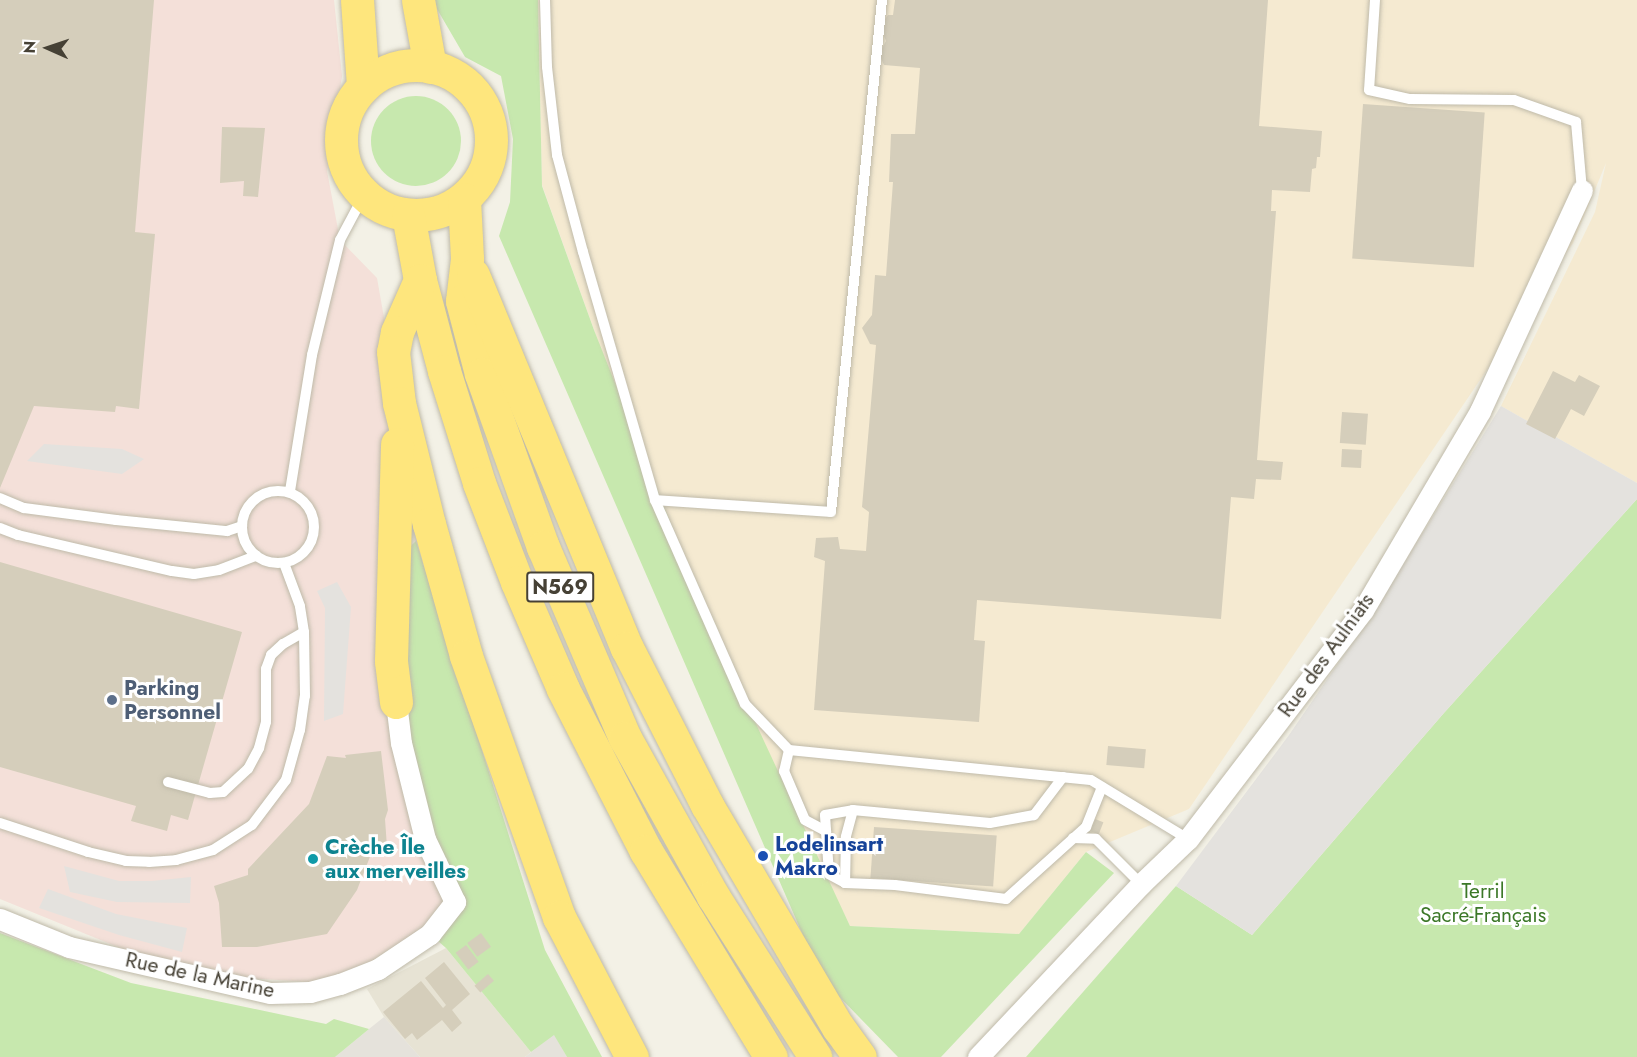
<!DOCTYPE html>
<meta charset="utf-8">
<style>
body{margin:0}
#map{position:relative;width:1637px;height:1057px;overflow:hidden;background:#f3f1e6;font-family:Jost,sans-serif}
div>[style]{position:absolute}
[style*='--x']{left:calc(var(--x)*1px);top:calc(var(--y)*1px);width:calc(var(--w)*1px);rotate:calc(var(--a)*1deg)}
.residential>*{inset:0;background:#e7e3d4}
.commercial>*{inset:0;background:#f5ead1}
.industrial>*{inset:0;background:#e5e2db}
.medical>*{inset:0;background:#f4e0d9}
.green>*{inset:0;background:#c7e8ae}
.round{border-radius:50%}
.parking>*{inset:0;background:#e4e2de}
.building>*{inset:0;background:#d5cebb;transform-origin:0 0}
.roads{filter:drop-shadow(0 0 2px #bfbaa9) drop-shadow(0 0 2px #bfbaa9)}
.service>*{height:10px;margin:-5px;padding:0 5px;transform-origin:5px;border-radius:5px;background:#fff}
.service>.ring{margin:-5px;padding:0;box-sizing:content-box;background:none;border:10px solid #fff;border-radius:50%}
.minor>*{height:21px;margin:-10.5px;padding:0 10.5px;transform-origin:10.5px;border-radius:10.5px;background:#fff}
.trunk>*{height:33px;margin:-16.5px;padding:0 16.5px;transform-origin:16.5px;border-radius:16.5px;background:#fee67d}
.trunk>.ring{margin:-16.5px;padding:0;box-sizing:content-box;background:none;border:33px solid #fee67d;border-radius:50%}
.dots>*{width:16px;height:16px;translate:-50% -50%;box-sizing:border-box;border:3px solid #fff;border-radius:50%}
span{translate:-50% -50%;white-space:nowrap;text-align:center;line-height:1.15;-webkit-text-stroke:6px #fff;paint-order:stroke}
.shield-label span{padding:2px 4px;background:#fff;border:2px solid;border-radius:4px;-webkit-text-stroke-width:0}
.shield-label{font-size:20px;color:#464135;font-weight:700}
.street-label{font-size:21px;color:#464135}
.service-label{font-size:21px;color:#4e5e75;font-weight:700}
.left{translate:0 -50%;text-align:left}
.transit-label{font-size:21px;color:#164399;font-weight:700}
.culture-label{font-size:21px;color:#0d838f;font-weight:700}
.park-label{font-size:21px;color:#3c7828}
.north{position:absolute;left:18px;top:18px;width:60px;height:60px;-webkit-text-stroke:4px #fff;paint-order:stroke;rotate:273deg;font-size:16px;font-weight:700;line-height:24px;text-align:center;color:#464135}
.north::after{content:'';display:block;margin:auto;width:21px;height:27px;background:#464135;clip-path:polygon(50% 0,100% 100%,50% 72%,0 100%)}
</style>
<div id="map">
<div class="residential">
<div style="clip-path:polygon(446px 948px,531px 1052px,525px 1057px,420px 1057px,384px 1017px,367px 989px)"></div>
</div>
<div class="commercial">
<div style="clip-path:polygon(538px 0,1637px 0,1637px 483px,1501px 406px,1595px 212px,1606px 163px,1573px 243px,1189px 809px,1086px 852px,1019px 934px,850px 926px,700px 625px,542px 185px)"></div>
</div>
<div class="industrial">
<div style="clip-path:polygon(384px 1017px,420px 1057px,335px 1057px,369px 1029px)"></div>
<div style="clip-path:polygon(554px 1034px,567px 1057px,525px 1057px)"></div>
</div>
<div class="medical">
<div style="clip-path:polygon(0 0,334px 0,342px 76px,327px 171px,340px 240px,377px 278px,399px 403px,391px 585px,460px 921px,340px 984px,184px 974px,0 899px)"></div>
</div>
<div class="green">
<div style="clip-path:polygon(435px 0,538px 0,542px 186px,594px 330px,718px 642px,850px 926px,1019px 934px,1086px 852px,1114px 873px,941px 1057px,898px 1057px,822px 979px,499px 236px,510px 202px,513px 139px,501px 76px,465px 57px,437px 9px)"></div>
<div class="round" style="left:371px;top:96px;width:90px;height:90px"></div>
<div style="clip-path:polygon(1637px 499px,1637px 1057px,1026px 1057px,1176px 886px,1252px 935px,1443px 714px)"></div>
<div style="clip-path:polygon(416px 541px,545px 950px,602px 1057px,567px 1057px,554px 1035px,531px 1052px,446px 948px,430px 934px,455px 902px,421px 821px,391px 661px,392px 564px)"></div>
<div style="clip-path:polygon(0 933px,131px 983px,326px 1024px,334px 1019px,369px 1029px,335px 1057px,0 1057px)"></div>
</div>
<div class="parking">
<div style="clip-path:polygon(1501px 406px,1637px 483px,1637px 499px,1443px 714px,1252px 935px,1176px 886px,1289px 735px,1378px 605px)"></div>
<div style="clip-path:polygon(44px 444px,122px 449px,144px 459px,122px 474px,27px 461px)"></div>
<div style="clip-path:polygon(337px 582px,351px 607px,343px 714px,324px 721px,325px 608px,317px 591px)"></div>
<div style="clip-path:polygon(64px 866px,119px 881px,152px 881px,191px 877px,190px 903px,117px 902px,70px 892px)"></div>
<div style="clip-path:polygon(48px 889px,116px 914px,187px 928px,182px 952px,119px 935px,39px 908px)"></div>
</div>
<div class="building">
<div style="clip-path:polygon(0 0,154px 0,135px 232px,155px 234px,139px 409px,116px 406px,115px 412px,34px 406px,0 488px)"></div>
<div style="clip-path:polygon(895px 0,1268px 0,1259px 126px,1322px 131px,1320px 157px,1317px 157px,1316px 168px,1312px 169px,1310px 192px,1272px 190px,1271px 211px,1276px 211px,1257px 460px,1283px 462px,1281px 480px,1256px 479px,1254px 499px,1231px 497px,1221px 619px,977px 600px,974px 640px,985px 641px,979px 722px,814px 710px,825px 561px,814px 557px,816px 538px,838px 537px,840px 549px,866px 551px,869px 512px,862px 507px,876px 345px,870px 344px,862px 328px,872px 315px,875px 275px,886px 276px,893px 182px,889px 182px,891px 134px,915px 134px,920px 68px,884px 65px,879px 54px,886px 41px,880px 26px,888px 15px,893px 15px)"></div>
<div style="left:1363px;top:104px;width:122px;height:155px;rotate:4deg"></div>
<div style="clip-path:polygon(222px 127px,265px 128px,258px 197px,243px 196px,244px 181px,220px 183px)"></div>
<div style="clip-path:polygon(1553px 371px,1575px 382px,1579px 375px,1600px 386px,1584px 416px,1571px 409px,1555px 439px,1526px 424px)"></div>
<div style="left:1342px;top:412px;width:26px;height:31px;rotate:4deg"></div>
<div style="left:1342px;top:449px;width:20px;height:18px;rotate:3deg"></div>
<div style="clip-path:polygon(0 562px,242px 632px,188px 820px,171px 815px,167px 831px,131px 821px,136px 806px,0 767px)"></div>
<div style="left:1108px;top:746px;width:38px;height:19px;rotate:5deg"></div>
<div style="clip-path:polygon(381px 751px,388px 810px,385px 819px,387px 847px,373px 849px,357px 890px,327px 934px,257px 947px,222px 947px,219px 903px,214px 886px,248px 875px,248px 869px,309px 804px,327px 756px,346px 758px,345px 755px)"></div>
<div style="left:1095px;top:819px;width:9px;height:13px;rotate:21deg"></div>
<div style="left:874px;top:827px;width:123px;height:51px;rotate:4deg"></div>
<div style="left:481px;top:933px;width:17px;height:17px;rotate:54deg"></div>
<div style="left:466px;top:945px;width:21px;height:13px;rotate:53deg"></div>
<div style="clip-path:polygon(444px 962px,470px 994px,452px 1010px,462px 1023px,452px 1032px,442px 1020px,417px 1040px,412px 1033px,405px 1039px,383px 1012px,421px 981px,443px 1008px,446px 1005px,425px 978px)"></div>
<div style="left:488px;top:974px;width:9px;height:18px;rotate:49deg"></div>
</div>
<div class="roads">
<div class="service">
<div style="--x:545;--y:0;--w:67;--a:88.3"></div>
<div style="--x:547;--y:67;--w:89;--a:83.5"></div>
<div style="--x:557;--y:155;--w:100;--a:75"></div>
<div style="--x:583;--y:252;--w:258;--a:73.8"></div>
<div style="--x:655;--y:500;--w:223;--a:66.2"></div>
<div style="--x:745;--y:704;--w:64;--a:46.3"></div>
<div style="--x:789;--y:750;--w:303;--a:5.7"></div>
<div style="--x:1091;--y:780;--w:114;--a:31.3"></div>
<div style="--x:1375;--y:0;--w:90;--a:93.8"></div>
<div style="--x:1369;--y:90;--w:42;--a:12.4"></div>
<div style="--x:1410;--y:99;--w:104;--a:0.6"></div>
<div style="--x:1514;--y:100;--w:66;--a:19.5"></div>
<div style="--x:1576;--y:122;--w:68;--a:85"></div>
<div class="ring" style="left:242px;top:491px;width:62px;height:62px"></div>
<div style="--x:290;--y:491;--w:138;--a:-80.8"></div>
<div style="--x:312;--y:355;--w:118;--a:-76.3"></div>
<div style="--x:340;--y:240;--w:51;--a:-61.9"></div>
<div style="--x:0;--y:498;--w:26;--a:23"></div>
<div style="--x:24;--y:508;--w:93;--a:7.4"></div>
<div style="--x:116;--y:520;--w:112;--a:5.7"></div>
<div style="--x:227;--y:531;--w:16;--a:-18"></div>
<div style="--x:655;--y:500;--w:176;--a:3.9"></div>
<div style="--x:831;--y:512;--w:515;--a:-84.31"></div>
<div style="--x:0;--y:528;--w:19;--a:21"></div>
<div style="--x:18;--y:535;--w:158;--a:13.2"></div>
<div style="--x:172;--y:571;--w:22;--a:8"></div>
<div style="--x:194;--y:574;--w:25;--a:-9"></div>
<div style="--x:219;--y:570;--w:40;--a:-21"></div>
<div style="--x:789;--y:750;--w:22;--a:103"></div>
<div style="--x:784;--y:771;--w:53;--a:66.8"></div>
<div style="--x:805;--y:820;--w:24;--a:28"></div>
<div style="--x:1063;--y:777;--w:48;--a:127.3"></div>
<div style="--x:1034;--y:815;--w:45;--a:169.7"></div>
<div style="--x:990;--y:823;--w:138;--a:-174.6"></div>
<div style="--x:853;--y:810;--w:28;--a:105"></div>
<div style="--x:846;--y:837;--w:46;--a:91.2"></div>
<div style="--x:845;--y:883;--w:50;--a:2.3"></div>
<div style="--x:895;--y:885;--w:112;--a:7.2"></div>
<div style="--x:1006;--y:899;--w:108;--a:-42"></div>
<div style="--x:1086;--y:827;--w:43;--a:-68.2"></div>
<div style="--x:168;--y:782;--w:43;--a:14.7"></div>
<div style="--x:210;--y:793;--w:13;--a:-4"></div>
<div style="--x:223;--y:792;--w:34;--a:-43"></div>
<div style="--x:248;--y:769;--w:24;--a:-62"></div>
<div style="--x:259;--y:748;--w:27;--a:-75"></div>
<div style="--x:266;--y:722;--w:53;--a:-90"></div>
<div style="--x:266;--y:669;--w:15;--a:-70"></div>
<div style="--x:271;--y:655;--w:16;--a:-43"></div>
<div style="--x:283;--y:644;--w:24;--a:-30"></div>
<div style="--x:0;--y:823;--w:93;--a:18.2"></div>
<div style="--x:88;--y:852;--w:39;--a:13"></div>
<div style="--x:126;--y:861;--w:23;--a:2"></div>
<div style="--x:149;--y:862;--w:27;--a:-4"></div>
<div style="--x:176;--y:860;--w:38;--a:-15"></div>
<div style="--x:213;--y:850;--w:46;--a:-32.7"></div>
<div style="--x:252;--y:825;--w:56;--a:-52.9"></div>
<div style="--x:286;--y:780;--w:52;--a:-74.4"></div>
<div style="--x:300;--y:730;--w:34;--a:-82"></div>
<div style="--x:305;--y:696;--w:64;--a:-90.9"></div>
<div style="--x:304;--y:632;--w:26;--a:-99"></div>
<div style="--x:300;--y:606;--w:46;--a:-110.4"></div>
<div style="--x:1073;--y:838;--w:23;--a:2"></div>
<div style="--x:1096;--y:839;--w:64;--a:45"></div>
<div style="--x:845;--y:883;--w:18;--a:-151"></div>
<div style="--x:829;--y:874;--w:59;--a:-93.9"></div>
<div style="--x:825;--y:815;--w:28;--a:-10"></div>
</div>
<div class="minor">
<div style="--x:0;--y:919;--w:74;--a:22.1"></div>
<div style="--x:69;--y:947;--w:206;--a:12.9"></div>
<div style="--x:270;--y:993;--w:40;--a:-1.4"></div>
<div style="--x:310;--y:992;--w:31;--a:-15"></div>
<div style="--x:340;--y:984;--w:41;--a:-21.5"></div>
<div style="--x:378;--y:969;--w:63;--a:-33.9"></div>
<div style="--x:430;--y:934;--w:41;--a:-52"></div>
<div style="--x:455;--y:902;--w:70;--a:-115.5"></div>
<div style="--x:425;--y:839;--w:99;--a:-104"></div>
<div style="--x:401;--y:743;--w:41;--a:-97"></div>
<div style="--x:978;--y:1057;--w:238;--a:-46.7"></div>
<div style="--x:1141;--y:884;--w:65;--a:-43.8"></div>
<div style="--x:1188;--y:839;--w:288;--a:-52.6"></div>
<div style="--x:1363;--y:610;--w:231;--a:-59.5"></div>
<div style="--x:1480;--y:411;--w:243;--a:-65.2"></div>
</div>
<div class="trunk">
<div style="--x:357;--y:0;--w:85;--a:86"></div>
<div style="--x:418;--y:0;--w:68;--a:79.8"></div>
<div class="ring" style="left:341px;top:65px;width:117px;height:117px"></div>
<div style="--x:464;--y:199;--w:60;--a:87.1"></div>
<div style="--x:467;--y:259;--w:42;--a:96.8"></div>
<div style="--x:462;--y:301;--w:75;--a:75.4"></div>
<div style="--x:481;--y:374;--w:184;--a:70.3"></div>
<div style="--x:543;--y:547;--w:208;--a:66.8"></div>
<div style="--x:625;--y:738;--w:181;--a:60.9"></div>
<div style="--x:713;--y:896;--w:191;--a:57.6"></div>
<div style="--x:408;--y:215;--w:66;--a:79.5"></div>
<div style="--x:420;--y:280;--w:94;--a:75.2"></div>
<div style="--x:444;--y:371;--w:117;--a:72.6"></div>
<div style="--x:479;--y:483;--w:106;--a:69"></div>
<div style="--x:517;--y:582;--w:116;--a:66.7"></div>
<div style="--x:563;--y:689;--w:182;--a:62.9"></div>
<div style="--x:646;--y:851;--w:241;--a:58.8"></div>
<div style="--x:473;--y:275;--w:404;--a:67.6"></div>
<div style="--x:627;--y:648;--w:176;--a:63"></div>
<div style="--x:707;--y:805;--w:258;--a:59.5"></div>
<div style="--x:838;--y:1027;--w:37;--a:54"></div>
<div style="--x:420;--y:280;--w:57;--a:113.9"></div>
<div style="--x:397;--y:332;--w:20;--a:101"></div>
<div style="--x:393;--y:352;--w:51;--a:83.3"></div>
<div style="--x:399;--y:403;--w:125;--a:76.1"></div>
<div style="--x:429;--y:524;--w:137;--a:74.3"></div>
<div style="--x:466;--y:656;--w:277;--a:70.4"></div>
<div style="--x:559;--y:917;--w:158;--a:62.5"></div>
<div style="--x:396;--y:702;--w:41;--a:-97"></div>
<div style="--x:391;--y:661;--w:217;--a:-88.4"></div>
</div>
</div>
<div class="dots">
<div style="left:112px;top:700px;background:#5c6f8a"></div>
<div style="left:763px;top:856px;background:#1a4fb4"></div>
<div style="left:313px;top:859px;background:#0f9aa8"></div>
</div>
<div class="shield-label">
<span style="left:560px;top:587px">N569</span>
</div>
<div class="street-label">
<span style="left:1326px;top:655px;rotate:-54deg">Rue des Aulniats</span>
<span style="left:200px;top:975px;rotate:12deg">Rue de la Marine</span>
</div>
<div class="service-label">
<span class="left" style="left:124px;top:700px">Parking<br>Personnel</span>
</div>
<div class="transit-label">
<span class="left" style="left:775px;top:856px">Lodelinsart<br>Makro</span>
</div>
<div class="culture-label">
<span class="left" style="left:325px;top:859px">Crèche Île<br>aux merveilles</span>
</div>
<div class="park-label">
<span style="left:1483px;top:903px">Terril<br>Sacré-Français</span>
</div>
<div class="north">N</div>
</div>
